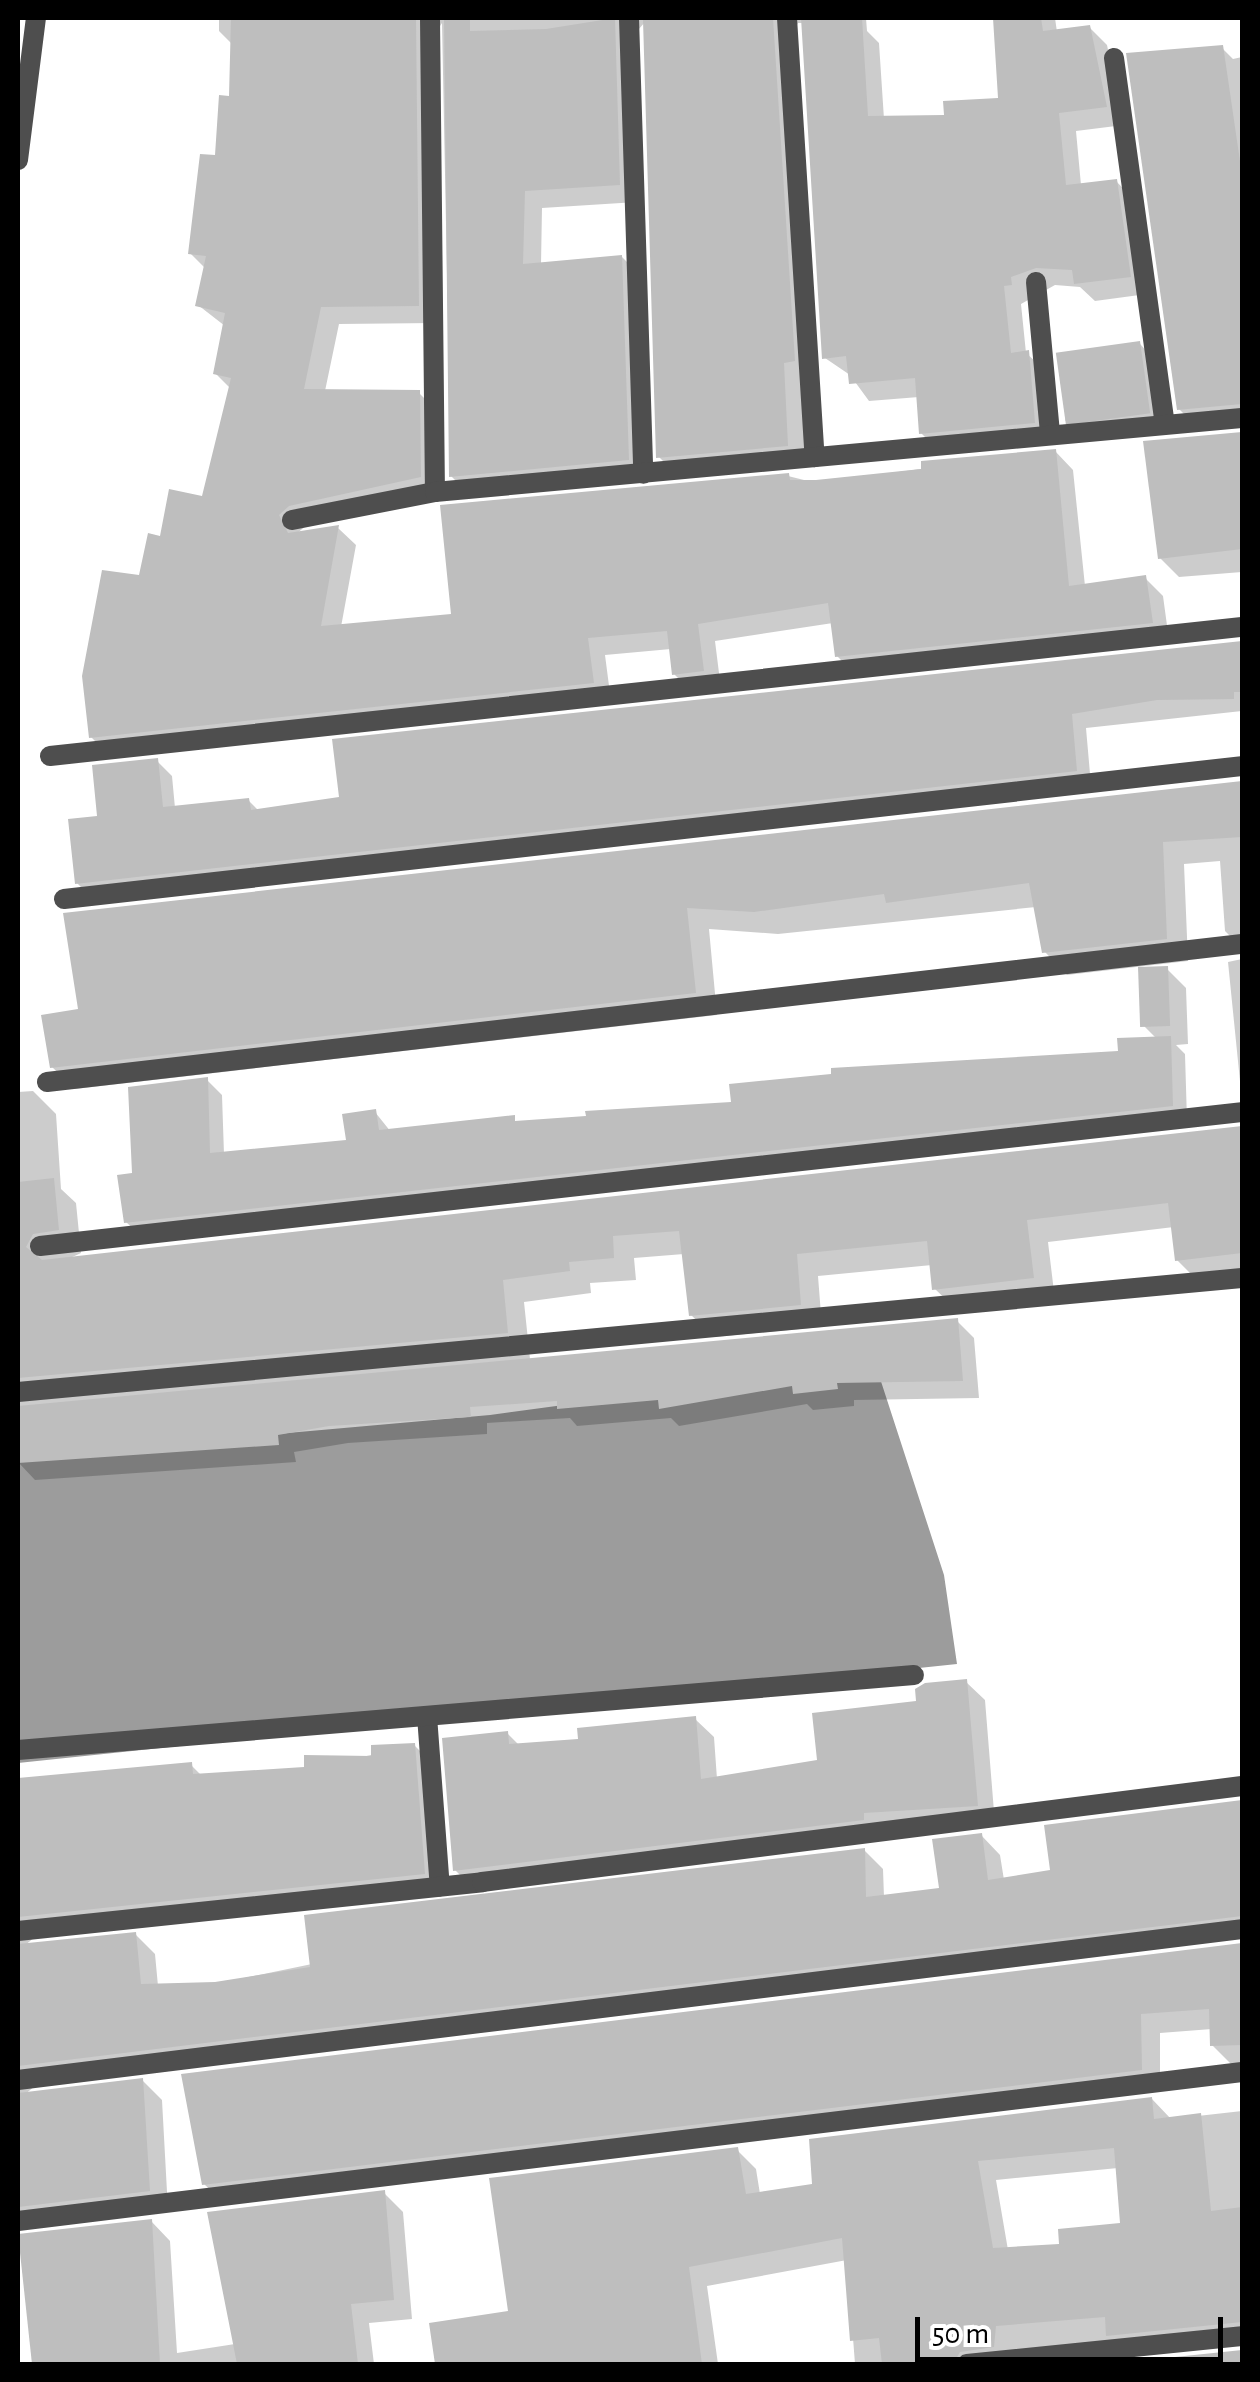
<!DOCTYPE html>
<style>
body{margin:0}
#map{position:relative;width:1260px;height:2382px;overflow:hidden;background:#fff;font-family:"Alegreya Sans",sans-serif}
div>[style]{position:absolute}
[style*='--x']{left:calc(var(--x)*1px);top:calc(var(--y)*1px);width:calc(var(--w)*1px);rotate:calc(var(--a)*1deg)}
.water>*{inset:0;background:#9c9c9c}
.shadow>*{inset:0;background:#0003}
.building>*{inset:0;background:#bebebe;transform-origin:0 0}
.minor>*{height:20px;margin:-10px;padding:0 10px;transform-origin:10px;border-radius:10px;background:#4e4e4e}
span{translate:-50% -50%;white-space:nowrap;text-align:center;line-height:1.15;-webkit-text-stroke:8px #fff;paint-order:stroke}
.frame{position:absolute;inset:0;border:20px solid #000;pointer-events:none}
.scale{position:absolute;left:915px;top:2317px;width:308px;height:45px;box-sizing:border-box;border:5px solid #000;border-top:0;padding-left:12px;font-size:30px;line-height:35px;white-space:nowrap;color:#000;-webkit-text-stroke:8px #fff;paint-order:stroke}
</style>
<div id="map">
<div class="water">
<div style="clip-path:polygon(875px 1363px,944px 1575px,957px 1664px,18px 1763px,18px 1457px,490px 1415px)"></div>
</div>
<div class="shadow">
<div style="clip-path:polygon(219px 18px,866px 18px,867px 31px,879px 43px,884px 119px,946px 117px,1000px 100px,995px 18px,1055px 18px,1057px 32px,1089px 27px,1107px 45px,1124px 125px,1076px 131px,1081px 185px,1116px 181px,1134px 200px,1147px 294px,1095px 301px,1080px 287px,1055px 285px,1021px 304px,1026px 353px,1046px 371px,1052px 441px,939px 451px,921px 433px,919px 397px,869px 401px,850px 375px,825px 358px,804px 23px,798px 23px,790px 38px,805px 463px,677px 475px,659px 457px,645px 22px,632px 37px,637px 202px,542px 208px,541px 265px,622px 257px,640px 275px,646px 478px,469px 494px,451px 476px,442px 23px,433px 37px,436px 323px,339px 324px,325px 391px,419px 393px,437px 411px,438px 494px,308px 524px,295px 535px,338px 528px,356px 545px,341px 627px,454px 616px,788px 476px,816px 483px,1055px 451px,1073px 470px,1085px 586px,1145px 578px,1163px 596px,1169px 640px,855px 674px,837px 656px,833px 623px,715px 641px,721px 689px,692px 692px,674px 674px,671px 649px,605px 655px,611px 701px,109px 755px,91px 737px,141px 577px,162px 539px,204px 499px,231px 389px,215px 373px,225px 326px,198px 305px,206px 269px,190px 253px,232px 98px,233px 45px,219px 31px)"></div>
<div style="clip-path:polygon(1222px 48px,1233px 59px,1242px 57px,1242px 424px,1198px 428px,1179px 409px)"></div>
<div style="clip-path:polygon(1139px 343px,1158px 363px,1167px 431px,1084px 439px,1065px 420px)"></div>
<div style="clip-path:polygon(1242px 434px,1242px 572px,1179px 577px,1160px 558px,1146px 443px)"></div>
<div style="clip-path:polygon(1242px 643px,1242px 711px,1086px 728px,1091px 785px,92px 898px,77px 883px,100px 818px,157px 761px,172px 776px,175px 808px,248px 800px,259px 811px,342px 800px,335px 742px)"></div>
<div style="clip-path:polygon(1242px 783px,1242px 948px,1225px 931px,1220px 861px,1184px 864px,1188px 961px,1067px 975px,1045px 952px,1036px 907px,778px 934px,709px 929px,717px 1015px,75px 1089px,52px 1067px,44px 1017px)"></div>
<div style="clip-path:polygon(1242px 959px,1242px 1101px,1228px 962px)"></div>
<div style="clip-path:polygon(1167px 969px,1186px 988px,1188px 1044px,1176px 1045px,1185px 1054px,1187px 1120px,142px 1237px,126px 1222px,134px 1175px,207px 1080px,222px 1095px,224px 1154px,349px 1143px,375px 1112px,391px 1132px,733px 1105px,1120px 1053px,1157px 1039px,1144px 1026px)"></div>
<div style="clip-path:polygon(33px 1091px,56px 1114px,61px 1189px,76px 1203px,81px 1253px,68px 1259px,1242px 1128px,1242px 1280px,1200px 1283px,1177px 1260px,1174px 1227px,1048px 1242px,1055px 1300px,958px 1311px,935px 1289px,932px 1265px,818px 1276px,822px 1327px,714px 1337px,691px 1315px,684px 1254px,634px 1258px,636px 1280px,590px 1283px,591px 1293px,524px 1302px,530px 1359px,957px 1321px,974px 1338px,979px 1398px,854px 1400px,854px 1406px,813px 1410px,807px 1404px,679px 1426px,671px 1418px,577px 1426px,570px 1418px,487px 1423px,487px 1434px,348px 1443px,294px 1452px,296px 1462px,35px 1480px,18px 1462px,18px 1092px)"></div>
<div style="clip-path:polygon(966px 1682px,985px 1700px,995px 1824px,474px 1889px,455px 1870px,507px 1733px,519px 1745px,581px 1741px,695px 1719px,714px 1737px,717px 1779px,820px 1762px)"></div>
<div style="clip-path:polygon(414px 1745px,434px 1765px,443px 1893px,36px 1936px,23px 1947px,136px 1935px,155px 1954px,158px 1986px,215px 1984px,864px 1850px,883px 1869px,884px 1897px,941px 1890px,981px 1835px,1000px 1855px,1004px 1880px,1053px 1872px,1047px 1827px,1242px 1802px,1242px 1936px,36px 2085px,23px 2096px,143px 2081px,162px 2100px,168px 2210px,18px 2228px,18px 1780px,191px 1765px,202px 1776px,306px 1770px)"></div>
<div style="clip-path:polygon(1242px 1945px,1242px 2064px,1231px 2064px,1212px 2045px,1212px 2029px,1160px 2033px,1160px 2089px,224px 2203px,204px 2184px,184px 2076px)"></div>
<div style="clip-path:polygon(evenodd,1152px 2099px,1171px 2119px,1242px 2111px,1242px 2345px,1031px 2364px,855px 2364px,847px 2260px,707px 2286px,718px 2364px,437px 2364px,431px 2325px,511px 2313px,737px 2150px,756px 2169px,760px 2194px,815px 2186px,1152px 2099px,1118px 2168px,1123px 2225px,1062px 2246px,1008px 2250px,996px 2180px,1118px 2168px)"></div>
<div style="clip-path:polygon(384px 2193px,403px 2212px,412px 2319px,369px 2323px,374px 2364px,34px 2364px,19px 2237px,151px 2221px,170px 2241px,177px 2353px,235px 2344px)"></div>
</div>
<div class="building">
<div style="clip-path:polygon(231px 18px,416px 18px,419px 306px,321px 307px,304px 389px,420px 390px,421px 477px,289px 506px,279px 515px,288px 533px,339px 525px,321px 626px,451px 614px,440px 505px,789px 473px,790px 480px,816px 480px,921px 469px,921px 461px,1056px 449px,1069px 586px,1146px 575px,1153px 623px,835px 657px,828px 603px,698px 624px,704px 671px,672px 675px,667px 631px,588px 638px,594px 683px,89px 738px,82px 676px,102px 570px,139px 575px,148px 533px,160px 536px,169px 489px,202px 496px,231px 378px,213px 374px,225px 313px,195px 306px,206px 256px,188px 254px,200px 154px,215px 155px,219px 95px,229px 96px)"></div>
<div style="clip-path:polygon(444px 18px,470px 18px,470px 31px,546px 29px,615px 18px,620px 185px,525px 191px,523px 264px,622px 255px,629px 460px,449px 477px)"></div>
<div style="clip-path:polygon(773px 18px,795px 361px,784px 363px,788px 446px,656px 458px,643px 20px)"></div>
<div style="clip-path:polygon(801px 18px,862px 18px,868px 116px,944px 115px,943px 101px,998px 98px,993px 18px,1041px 18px,1043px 31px,1090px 25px,1107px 107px,1059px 113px,1066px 185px,1117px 179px,1131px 277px,1074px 284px,1072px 270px,1036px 268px,1011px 277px,1012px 285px,1004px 286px,1011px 353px,1029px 350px,1035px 423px,919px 434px,915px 378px,849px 384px,846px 356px,822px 359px)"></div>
<div style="clip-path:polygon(1223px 45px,1242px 175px,1242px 404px,1177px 410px,1126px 53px)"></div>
<div style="left:1140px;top:341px;width:73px;height:85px;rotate:82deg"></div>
<div style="clip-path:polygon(1242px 432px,1242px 549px,1158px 559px,1143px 441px)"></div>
<div style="clip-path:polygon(1242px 641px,1242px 692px,1234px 692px,1234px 699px,1157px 700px,1072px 714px,1077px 771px,75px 884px,68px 819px,97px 816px,92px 765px,158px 758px,163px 807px,249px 798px,251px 810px,339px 797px,332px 739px)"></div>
<div style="clip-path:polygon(1242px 781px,1242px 837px,1163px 842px,1167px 939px,1042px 953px,1029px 883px,886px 903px,884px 894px,754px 912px,687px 908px,696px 993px,50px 1068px,41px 1015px,78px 1009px,63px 913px)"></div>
<div style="left:1168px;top:966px;width:60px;height:30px;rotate:88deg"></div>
<div style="clip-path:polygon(1171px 1036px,1173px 1106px,124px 1223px,117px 1175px,132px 1173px,128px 1087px,208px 1077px,210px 1153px,346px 1140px,342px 1114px,376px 1109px,379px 1130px,515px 1115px,515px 1121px,586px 1116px,585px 1111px,731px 1102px,729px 1084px,831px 1074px,831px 1068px,1118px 1051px,1117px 1038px)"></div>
<div style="clip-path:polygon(1242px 1126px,1242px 1253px,1175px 1261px,1168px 1203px,1027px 1220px,1034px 1278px,932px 1290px,927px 1241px,797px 1254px,801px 1305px,689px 1316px,679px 1231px,613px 1236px,614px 1258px,569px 1262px,570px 1271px,503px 1280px,508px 1333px,18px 1378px,18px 1182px,54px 1178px,59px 1230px,33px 1234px,26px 1247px,42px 1260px)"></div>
<div style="clip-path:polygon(958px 1318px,963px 1381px,837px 1383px,838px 1389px,793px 1394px,792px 1386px,659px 1409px,658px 1400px,557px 1409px,557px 1401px,470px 1407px,471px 1417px,329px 1426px,278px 1435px,279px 1445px,18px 1463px,18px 1406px)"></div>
<div style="clip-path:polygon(967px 1679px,978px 1806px,864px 1813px,864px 1820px,453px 1871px,442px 1738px,508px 1731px,509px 1744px,578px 1739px,577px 1728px,696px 1716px,701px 1779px,817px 1760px,812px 1713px,916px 1701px,915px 1689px,925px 1683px)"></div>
<div style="clip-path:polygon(415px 1743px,425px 1874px,18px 1917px,18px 1778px,192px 1762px,193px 1774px,304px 1767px,304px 1755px,371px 1756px,371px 1745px)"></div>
<div style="clip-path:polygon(1242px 1800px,1242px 1916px,18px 2066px,18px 1944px,136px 1932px,141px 1984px,215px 1982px,310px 1967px,304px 1915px,865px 1848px,866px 1897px,939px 1888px,932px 1839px,982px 1833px,988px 1880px,1050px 1870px,1044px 1825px)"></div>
<div style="clip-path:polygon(1242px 1943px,1242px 2045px,1210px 2046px,1209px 2009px,1141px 2014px,1142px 2070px,202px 2185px,181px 2074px)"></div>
<div style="clip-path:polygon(143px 2078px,150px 2191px,18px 2207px,18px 2093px)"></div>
<div style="clip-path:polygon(evenodd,1152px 2097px,1154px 2119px,1201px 2113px,1211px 2211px,1242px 2207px,1242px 2322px,1106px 2336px,1105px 2317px,996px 2326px,994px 2347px,960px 2352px,953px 2364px,882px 2364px,879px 2338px,850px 2341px,842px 2238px,689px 2267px,702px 2364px,435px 2364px,429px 2323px,508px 2311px,489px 2178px,738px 2147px,746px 2194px,812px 2184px,809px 2139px,1152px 2097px,1114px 2148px,1120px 2223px,1058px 2229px,1059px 2244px,993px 2248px,978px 2161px,1114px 2148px)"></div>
<div style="clip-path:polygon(385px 2190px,394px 2300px,351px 2304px,358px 2364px,237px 2364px,207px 2212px)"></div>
<div style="clip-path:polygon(152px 2219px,160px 2364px,32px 2364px,18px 2234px)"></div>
<div style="clip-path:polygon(1242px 2350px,1242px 2364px,1108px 2364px)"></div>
</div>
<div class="minor">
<div style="--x:430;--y:18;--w:474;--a:89.4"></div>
<div style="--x:629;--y:18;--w:456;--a:88.2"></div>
<div style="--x:787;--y:18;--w:440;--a:86.4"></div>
<div style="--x:1114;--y:58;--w:370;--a:82.1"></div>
<div style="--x:18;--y:160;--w:143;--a:-82.8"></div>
<div style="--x:1036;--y:282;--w:152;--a:84.7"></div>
<div style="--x:292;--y:520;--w:146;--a:-11.1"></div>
<div style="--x:435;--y:492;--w:810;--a:-5.24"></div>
<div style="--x:50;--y:756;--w:1199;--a:-6.18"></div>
<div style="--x:64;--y:899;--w:1185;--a:-6.44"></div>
<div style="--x:47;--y:1082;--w:1203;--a:-6.59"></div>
<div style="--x:40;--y:1246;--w:1209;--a:-6.36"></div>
<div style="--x:18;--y:1392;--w:1229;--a:-5.32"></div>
<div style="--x:427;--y:1716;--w:171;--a:85.7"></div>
<div style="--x:18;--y:1750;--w:899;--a:-4.78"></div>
<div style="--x:18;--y:1931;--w:467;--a:-6"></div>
<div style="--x:482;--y:1882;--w:766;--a:-7.2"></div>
<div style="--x:18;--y:2080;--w:1233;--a:-7.03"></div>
<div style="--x:18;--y:2221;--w:1233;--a:-6.94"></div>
<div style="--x:967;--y:2364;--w:276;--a:-5.8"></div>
</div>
<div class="frame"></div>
<div class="scale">50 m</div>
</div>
